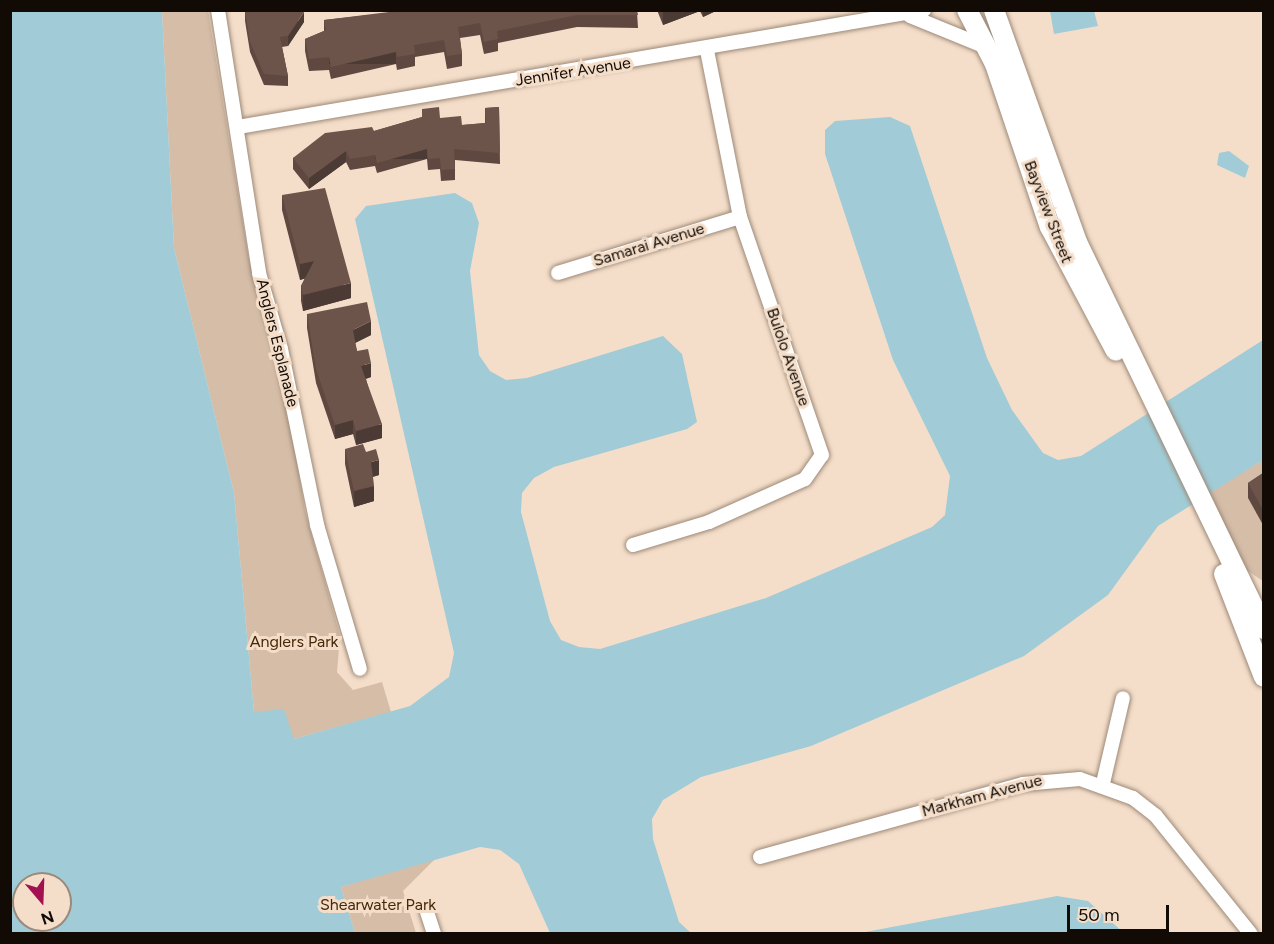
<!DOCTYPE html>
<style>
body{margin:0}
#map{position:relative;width:1274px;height:944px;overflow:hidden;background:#f4deca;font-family:Figtree,sans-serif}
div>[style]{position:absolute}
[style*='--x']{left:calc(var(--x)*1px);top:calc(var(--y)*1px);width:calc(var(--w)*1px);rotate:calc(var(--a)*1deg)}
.green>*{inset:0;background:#d5bda8}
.water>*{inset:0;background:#a1ccd7}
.roads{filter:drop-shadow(0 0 2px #9d8977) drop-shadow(0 0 2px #9d8977)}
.street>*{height:14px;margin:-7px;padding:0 7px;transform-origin:7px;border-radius:7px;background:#fff}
.secondary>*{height:20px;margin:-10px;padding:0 10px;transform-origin:10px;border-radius:10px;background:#fff}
.wall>*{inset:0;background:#5e4840}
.shaded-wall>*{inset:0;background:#4c3b34;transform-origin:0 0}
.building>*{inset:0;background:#6d544b}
span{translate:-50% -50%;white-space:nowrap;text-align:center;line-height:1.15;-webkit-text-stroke:6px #f4deca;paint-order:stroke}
.street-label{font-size:16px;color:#120b05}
.park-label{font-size:16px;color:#452807}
.frame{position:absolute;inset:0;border:12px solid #120b05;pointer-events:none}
.north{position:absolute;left:12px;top:872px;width:60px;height:60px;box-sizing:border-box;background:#f4deca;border:2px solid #9a8a7b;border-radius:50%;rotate:161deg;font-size:16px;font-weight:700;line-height:24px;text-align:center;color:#120b05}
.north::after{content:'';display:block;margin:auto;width:21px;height:27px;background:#a41150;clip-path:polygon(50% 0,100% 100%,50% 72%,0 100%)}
.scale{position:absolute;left:1067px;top:905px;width:102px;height:27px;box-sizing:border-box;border:3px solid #120b05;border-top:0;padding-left:8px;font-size:18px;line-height:21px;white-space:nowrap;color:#120b05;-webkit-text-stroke:4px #f4deca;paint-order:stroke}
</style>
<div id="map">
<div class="green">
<div style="clip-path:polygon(162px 11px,208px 11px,249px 260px,285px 389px,305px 511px,340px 636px,337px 672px,353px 690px,382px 682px,391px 712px,294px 739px,254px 712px,234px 493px,174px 248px)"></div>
<div style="clip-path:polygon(1263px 460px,1263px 488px,1248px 498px,1263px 525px,1263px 581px,1245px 569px,1206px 494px)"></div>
<div style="clip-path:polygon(437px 857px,403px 891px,416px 933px,355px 933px,341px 887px)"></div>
</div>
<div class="water">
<div style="clip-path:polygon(evenodd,10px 11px,162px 11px,174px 248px,234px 493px,254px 712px,284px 709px,294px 739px,410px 706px,449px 677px,454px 653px,355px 219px,366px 206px,455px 193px,472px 203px,479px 223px,470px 271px,479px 355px,490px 371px,506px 380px,527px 378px,663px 336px,682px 354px,697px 422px,687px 429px,554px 467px,534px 478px,522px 493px,521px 512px,550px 621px,561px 640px,579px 647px,600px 649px,766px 598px,932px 527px,945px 515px,950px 476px,893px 360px,825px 154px,825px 130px,835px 121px,890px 117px,910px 126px,987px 358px,1012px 410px,1043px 453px,1058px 460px,1081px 456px,1263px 340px,1263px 460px,1158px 526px,1108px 595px,1024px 656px,811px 746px,701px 777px,663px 800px,652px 819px,653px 839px,679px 922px,691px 933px,550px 933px,519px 864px,500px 850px,480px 847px,341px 887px,355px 933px,11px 933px,10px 11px,24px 884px,60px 884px,60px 920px,24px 920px,24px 884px)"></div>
<div style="clip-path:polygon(1050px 11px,1094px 11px,1098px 26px,1054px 34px)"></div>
<div style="clip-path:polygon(1229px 151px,1249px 166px,1245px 178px,1217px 165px,1219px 153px)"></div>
<div style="clip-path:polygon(1057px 896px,1088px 901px,1124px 933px,860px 933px)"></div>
</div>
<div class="roads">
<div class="street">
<div style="--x:218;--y:10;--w:266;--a:81.1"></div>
<div style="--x:259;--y:273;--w:79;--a:73.9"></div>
<div style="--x:281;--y:349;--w:180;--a:78.4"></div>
<div style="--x:317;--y:525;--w:150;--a:73.4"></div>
<div style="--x:910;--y:16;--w:82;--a:22.2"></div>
<div style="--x:238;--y:127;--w:696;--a:-9.68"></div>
<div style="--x:558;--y:273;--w:190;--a:-17.1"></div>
<div style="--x:633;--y:545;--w:79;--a:-16.8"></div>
<div style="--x:709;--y:522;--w:105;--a:-24.1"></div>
<div style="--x:805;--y:479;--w:29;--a:-55"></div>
<div style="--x:822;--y:455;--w:252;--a:-109"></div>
<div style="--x:740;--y:217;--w:170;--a:-101.2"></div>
<div style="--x:1103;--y:783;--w:87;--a:-76.8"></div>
<div style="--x:760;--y:857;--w:273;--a:-15.5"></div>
<div style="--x:1023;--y:784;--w:57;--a:-5"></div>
<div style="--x:1080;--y:779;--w:56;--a:19.7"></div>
<div style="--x:1133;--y:798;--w:29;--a:38"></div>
<div style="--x:1156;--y:816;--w:151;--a:51.2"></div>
<div style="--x:427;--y:912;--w:23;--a:72"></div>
</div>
<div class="secondary">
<div style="--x:967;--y:10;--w:61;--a:62.6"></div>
<div style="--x:995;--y:64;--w:172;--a:71.4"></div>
<div style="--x:1050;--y:227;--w:140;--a:62"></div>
<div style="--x:994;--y:10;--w:246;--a:70.3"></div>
<div style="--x:1077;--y:242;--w:430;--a:64.2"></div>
<div style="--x:1224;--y:574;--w:110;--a:68.8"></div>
</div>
</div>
<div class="wall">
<div style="clip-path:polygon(245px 10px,304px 22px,288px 46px,282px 47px,288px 76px,288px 86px,264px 85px,250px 52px,245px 21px)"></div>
<div style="clip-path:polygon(388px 10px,643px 10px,637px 12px,638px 28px,577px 27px,498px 43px,498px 51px,484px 54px,480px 35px,460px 38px,462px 54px,462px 66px,447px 69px,444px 52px,415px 57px,415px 66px,397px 70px,396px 64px,331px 79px,329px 70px,309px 71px,305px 51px,305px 39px,324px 31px,324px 20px,388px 13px)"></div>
<div style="clip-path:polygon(657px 10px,718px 10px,703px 17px,700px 11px,663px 25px)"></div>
<div style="clip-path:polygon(499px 107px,500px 164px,455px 160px,455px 180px,441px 181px,440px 169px,428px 170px,427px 159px,377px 173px,375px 166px,350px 170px,346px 162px,309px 189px,293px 169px,293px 158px,374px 131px,422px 117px,422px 109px,440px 118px,462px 125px,485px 123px,485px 108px)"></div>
<div style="clip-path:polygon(282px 195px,351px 298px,303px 311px,301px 301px,301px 286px,305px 278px,300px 280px,282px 210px)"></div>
<div style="clip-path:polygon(307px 314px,371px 335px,355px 343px,357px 351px,371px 377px,366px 379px,382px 438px,356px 445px,353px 434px,335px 439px,316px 383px,307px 328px)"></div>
<div style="clip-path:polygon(345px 449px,366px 452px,379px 475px,373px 477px,374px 501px,354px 507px,345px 464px)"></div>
<div style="clip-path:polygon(1263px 473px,1263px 525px,1248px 498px,1248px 483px)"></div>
</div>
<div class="shaded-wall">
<div style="clip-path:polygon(668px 10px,700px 10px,700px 11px,663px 25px,663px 12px)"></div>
<div style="clip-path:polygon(703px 10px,718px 10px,703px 17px)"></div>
<div style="clip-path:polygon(304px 12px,304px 22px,288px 46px,288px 36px)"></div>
<div style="left:396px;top:52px;width:12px;height:67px;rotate:90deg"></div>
<div style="left:427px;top:149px;width:10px;height:52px;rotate:90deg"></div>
<div style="clip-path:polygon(346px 151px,346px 162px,309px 189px,309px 178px)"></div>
<div style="clip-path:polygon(314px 261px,314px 276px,300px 280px,300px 264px)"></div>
<div style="clip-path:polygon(351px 283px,351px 298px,303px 311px,303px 295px)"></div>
<div style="clip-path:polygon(371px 321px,371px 335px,353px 344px,353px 330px)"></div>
<div style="clip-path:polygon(371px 363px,371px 377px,361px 380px,361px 366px)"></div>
<div style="clip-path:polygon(353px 420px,353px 434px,335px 439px,335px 425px)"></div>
<div style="clip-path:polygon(382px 424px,382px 438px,356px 445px,356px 431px)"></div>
<div style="clip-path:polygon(379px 460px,379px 475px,371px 477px,371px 462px)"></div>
<div style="clip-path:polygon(374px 486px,374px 501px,354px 507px,354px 491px)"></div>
</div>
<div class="building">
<div style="clip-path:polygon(245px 10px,302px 10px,304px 12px,288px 36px,280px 37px,288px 76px,264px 74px,250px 42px)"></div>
<div style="clip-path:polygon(389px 10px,637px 10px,638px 15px,577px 15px,497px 31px,498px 39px,484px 42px,480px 23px,458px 27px,462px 54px,447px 56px,444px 40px,414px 45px,415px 54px,397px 57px,396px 52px,331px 67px,329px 57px,309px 59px,305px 39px,326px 30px,324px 20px,389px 12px)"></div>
<div style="clip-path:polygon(439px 107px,440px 118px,461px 116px,462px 125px,486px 123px,485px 108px,499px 107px,500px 153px,454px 149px,455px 169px,441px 170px,440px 158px,428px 159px,427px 149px,377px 163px,375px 155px,350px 159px,346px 151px,309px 178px,293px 158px,325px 133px,372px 127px,374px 131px,422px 117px,422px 109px)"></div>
<div style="clip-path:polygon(325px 188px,351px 283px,303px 295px,301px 286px,314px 261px,300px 264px,282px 195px)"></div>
<div style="clip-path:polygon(367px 302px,371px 321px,353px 330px,357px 351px,368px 349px,371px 363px,361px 366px,382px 424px,356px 431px,353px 420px,335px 425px,316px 369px,307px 314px)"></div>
<div style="clip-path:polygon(363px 444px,366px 452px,376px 449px,379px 460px,371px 462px,374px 486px,354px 491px,345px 449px)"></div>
<div style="clip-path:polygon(1263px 473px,1263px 510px,1248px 483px)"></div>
</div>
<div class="street-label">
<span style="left:573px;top:72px;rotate:-9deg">Jennifer Avenue</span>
<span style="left:1048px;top:212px;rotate:69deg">Bayview Street</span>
<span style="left:649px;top:245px;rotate:-17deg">Samarai Avenue</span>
<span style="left:277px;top:343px;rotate:76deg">Anglers Esplanade</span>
<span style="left:788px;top:357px;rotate:71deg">Bulolo Avenue</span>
<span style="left:982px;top:796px;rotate:-15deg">Markham Avenue</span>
</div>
<div class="park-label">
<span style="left:294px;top:642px">Anglers Park</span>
<span style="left:378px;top:905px">Shearwater Park</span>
</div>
<div class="frame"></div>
<div class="north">N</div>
<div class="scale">50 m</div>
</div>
